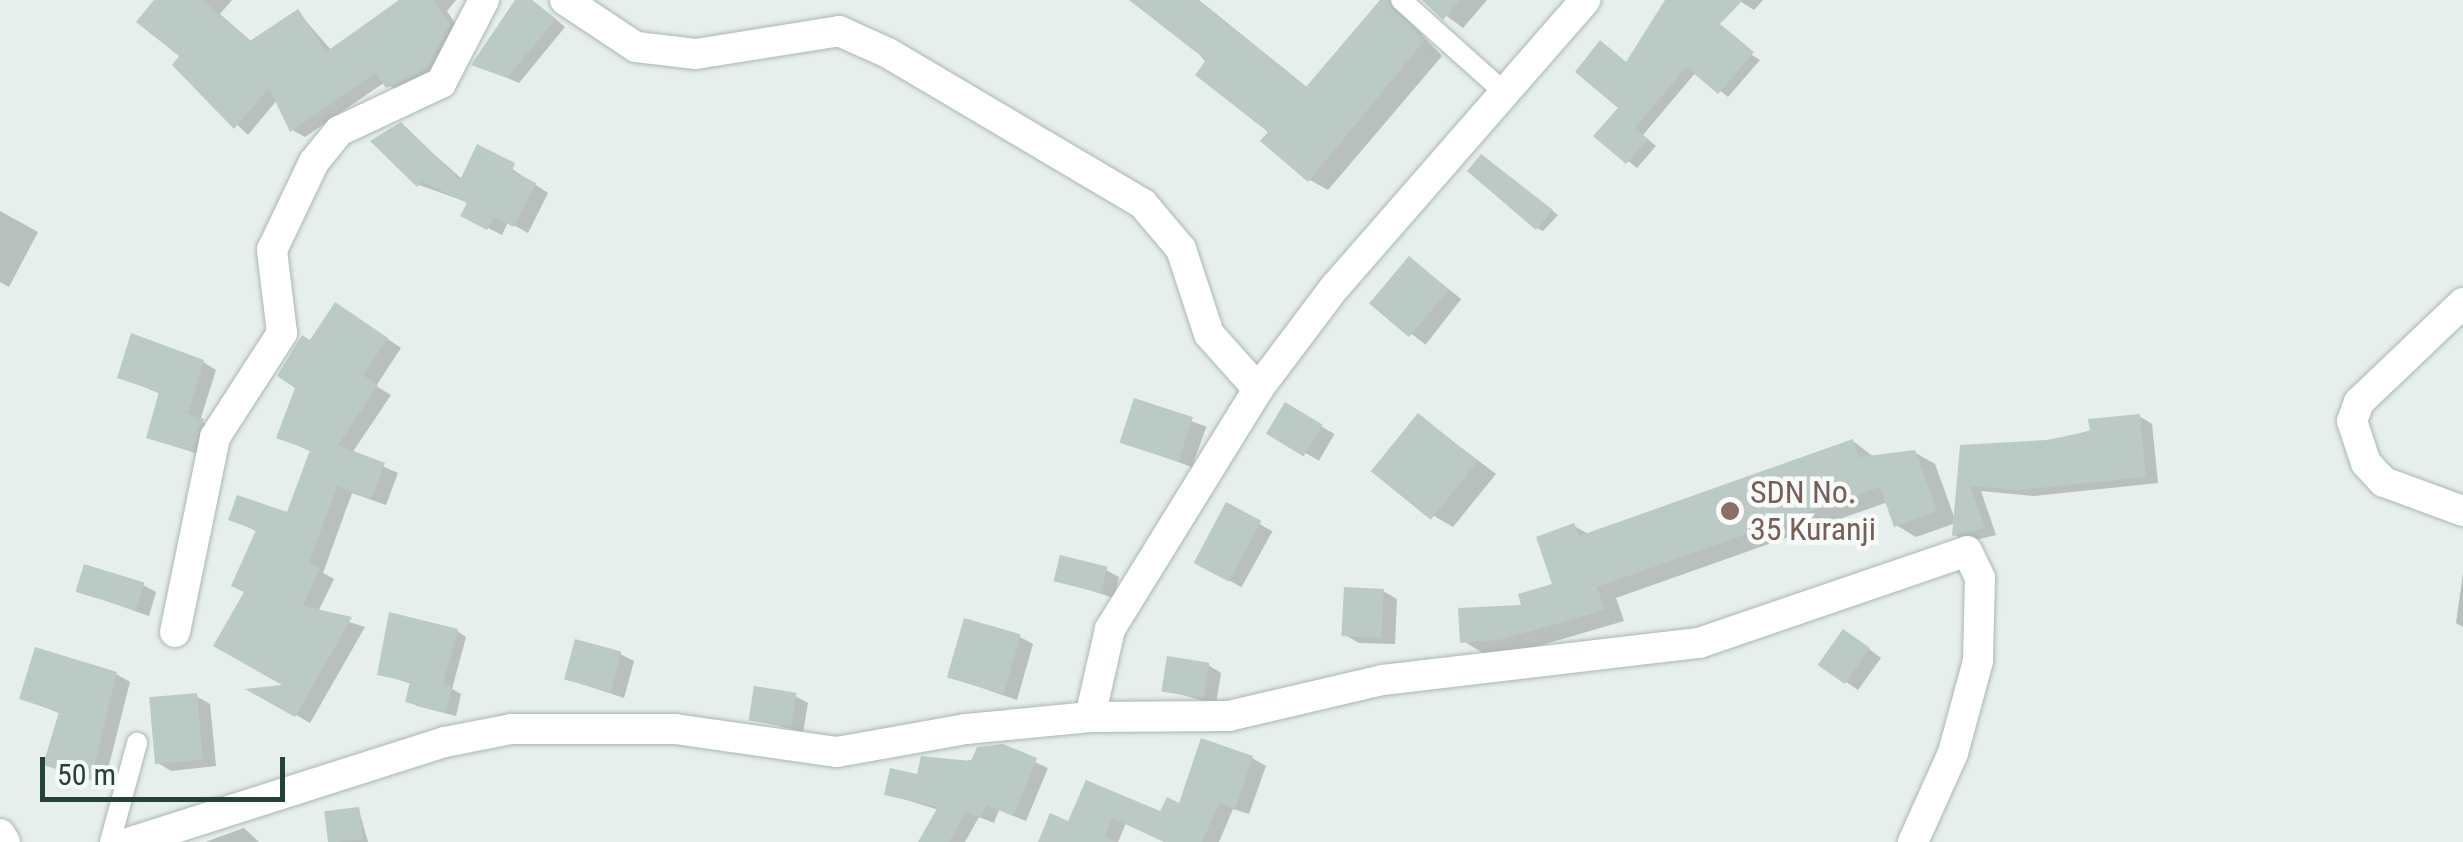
<!DOCTYPE html>
<style>
body{margin:0}
#map{position:relative;width:2463px;height:842px;overflow:hidden;background:#e6efeb;font-family:"Roboto Condensed",sans-serif}
div>[style]{position:absolute}
[style*='--x']{left:calc(var(--x)*1px);top:calc(var(--y)*1px);width:calc(var(--w)*1px);rotate:calc(var(--a)*1deg)}
.shadow>*{inset:0;background:#0003;transform-origin:0 0}
.building>*{inset:0;background:#bbcac4;transform-origin:0 0}
.roads{filter:drop-shadow(0 0 2px #a8b8b2) drop-shadow(0 0 2px #a8b8b2)}
.lane>*{height:20px;margin:-10px;padding:0 10px;transform-origin:10px;border-radius:10px;background:#fff}
.street>*{height:30px;margin:-15px;padding:0 15px;transform-origin:15px;border-radius:15px;background:#fff}
.dots>*{width:28px;height:28px;translate:-50% -50%;box-sizing:border-box;border:5px solid #f7fbf9;border-radius:50%}
span{translate:-50% -50%;white-space:nowrap;text-align:center;line-height:1.15;-webkit-text-stroke:9px #f7fbf9;paint-order:stroke}
.education-label{font-size:32px;color:#785e54}
.left{translate:0 -50%;text-align:left}
.scale{position:absolute;left:40px;top:757px;width:245px;height:45px;box-sizing:border-box;border:5px solid #24423a;border-top:0;padding-left:12px;font-size:30px;line-height:35px;white-space:nowrap;color:#24423a;-webkit-text-stroke:8px #f7fbf9;paint-order:stroke}
</style>
<div id="map">
<div class="shadow">
<div style="clip-path:polygon(157px 0,232px 0,220px 14px,252px 42px,298px 12px,332px 51px,402px 0,456px 0,447px 11px,462px 34px,440px 75px,401px 94px,385px 82px,305px 137px,292px 130px,277px 100px,248px 135px,176px 65px,183px 56px)"></div>
<div style="clip-path:polygon(519px 0,532px 0,565px 27px,519px 83px,475px 64px)"></div>
<div style="clip-path:polygon(1151px 0,1199px 0,1308px 88px,1384px 0,1410px 0,1406px 18px,1442px 56px,1328px 190px,1310px 180px)"></div>
<div style="clip-path:polygon(1425px 0,1487px 0,1463px 28px)"></div>
<div style="clip-path:polygon(1738px 0,1763px 0,1754px 10px)"></div>
<div style="clip-path:polygon(1666px 2px,1760px 60px,1728px 97px,1696px 72px,1643px 135px,1656px 146px,1637px 168px,1597px 136px,1621px 108px,1628px 64px)"></div>
<div style="clip-path:polygon(401px 125px,463px 180px,491px 155px,548px 193px,528px 233px,508px 222px,502px 235px,463px 215px,467px 202px,419px 185px)"></div>
<div style="clip-path:polygon(1487px 161px,1558px 215px,1543px 231px,1537px 228px)"></div>
<div style="clip-path:polygon(0 211px,38px 232px,9px 287px,0 282px)"></div>
<div style="left:1410px;top:259px;width:65px;height:58px;rotate:38deg"></div>
<div style="clip-path:polygon(351px 314px,401px 348px,376px 386px,391px 395px,352px 453px,398px 473px,386px 505px,352px 493px,323px 573px,334px 579px,318px 612px,365px 627px,310px 723px,253px 690px,290px 687px,247px 592px,258px 532px,231px 519px,288px 515px,312px 452px,279px 437px,312px 343px)"></div>
<div style="clip-path:polygon(203px 362px,216px 370px,200px 421px,216px 429px,206px 457px,149px 437px,161px 394px,120px 377px)"></div>
<div style="left:1136px;top:401px;width:75px;height:43px;rotate:20deg"></div>
<div style="left:1286px;top:406px;width:56px;height:31px;rotate:30deg"></div>
<div style="clip-path:polygon(1419px 416px,1496px 474px,1453px 527px,1434px 516px)"></div>
<div style="clip-path:polygon(2139px 416px,2152px 424px,2158px 483px,2034px 496px,1981px 491px,1996px 535px,1967px 542px,1955px 535px,1956px 523px,1916px 537px,1896px 525px,1888px 502px,1616px 598px,1624px 621px,1521px 651px,1483px 653px,1463px 641px,1555px 586px,1574px 526px,1590px 535px,1853px 441px,1875px 458px,1914px 452px,1935px 464px,1956px 522px,1963px 447px,2047px 443px)"></div>
<div style="left:1227px;top:506px;width:52px;height:64px;rotate:29deg"></div>
<div style="clip-path:polygon(1106px 570px,1119px 577px,1114px 598px,1057px 580px)"></div>
<div style="clip-path:polygon(2463px 573px,2463px 627px,2456px 623px)"></div>
<div style="clip-path:polygon(143px 585px,156px 592px,149px 616px,78px 591px)"></div>
<div style="clip-path:polygon(1383px 591px,1397px 599px,1395px 644px,1359px 643px,1345px 635px)"></div>
<div style="clip-path:polygon(457px 631px,466px 637px,452px 689px,461px 694px,456px 716px,417px 706px,408px 700px,412px 684px,380px 674px)"></div>
<div style="clip-path:polygon(1020px 637px,1033px 644px,1017px 700px,950px 677px)"></div>
<div style="clip-path:polygon(1857px 640px,1881px 658px,1858px 690px,1821px 665px)"></div>
<div style="clip-path:polygon(620px 654px,634px 661px,624px 698px,567px 679px)"></div>
<div style="clip-path:polygon(1208px 665px,1221px 673px,1216px 704px,1163px 690px)"></div>
<div style="clip-path:polygon(116px 674px,130px 682px,104px 785px,46px 764px,61px 714px,22px 698px)"></div>
<div style="clip-path:polygon(196px 696px,210px 704px,216px 766px,171px 771px,158px 763px)"></div>
<div style="clip-path:polygon(795px 696px,808px 703px,803px 732px,751px 719px)"></div>
<div style="clip-path:polygon(1002px 747px,1048px 768px,1026px 821px,999px 810px,994px 823px,979px 817px,965px 842px,938px 842px,939px 810px,887px 794px)"></div>
<div style="clip-path:polygon(1252px 758px,1266px 766px,1249px 814px,1233px 809px,1219px 842px,1166px 842px,1126px 823px,1118px 842px,1041px 842px,1070px 824px,1087px 783px,1162px 814px)"></div>
<div style="clip-path:polygon(359px 810px,368px 842px,329px 842px)"></div>
<div style="clip-path:polygon(244px 828px,259px 842px,205px 842px)"></div>
</div>
<div class="building">
<div style="clip-path:polygon(154px 0,203px 0,250px 41px,298px 9px,326px 52px,399px 0,434px 0,450px 25px,427px 69px,386px 88px,376px 73px,290px 132px,269px 88px,234px 129px,172px 65px,179px 56px,136px 22px)"></div>
<div style="clip-path:polygon(515px 0,532px 0,556px 19px,507px 78px,471px 65px)"></div>
<div style="clip-path:polygon(1129px 0,1198px 0,1306px 87px,1380px 0,1388px 0,1425px 40px,1308px 182px,1260px 141px,1268px 132px,1195px 75px,1206px 60px)"></div>
<div style="clip-path:polygon(1422px 0,1460px 0,1443px 20px)"></div>
<div style="clip-path:polygon(1665px 0,1743px 0,1720px 24px,1754px 52px,1718px 94px,1686px 67px,1635px 128px,1648px 139px,1626px 164px,1593px 136px,1618px 108px,1575px 72px,1600px 40px,1626px 62px)"></div>
<div style="clip-path:polygon(401px 122px,460px 180px,477px 144px,515px 163px,512px 171px,536px 183px,514px 227px,494px 217px,487px 230px,460px 216px,467px 203px,423px 182px,417px 187px,370px 141px)"></div>
<div style="clip-path:polygon(1481px 154px,1553px 210px,1536px 230px,1467px 171px)"></div>
<div style="left:1409px;top:256px;width:52px;height:62px;rotate:40deg"></div>
<div style="clip-path:polygon(335px 302px,388px 338px,363px 375px,378px 385px,338px 445px,385px 463px,371px 499px,337px 486px,309px 563px,320px 568px,303px 606px,352px 617px,295px 717px,245px 689px,282px 685px,213px 646px,244px 592px,231px 586px,256px 530px,228px 520px,237px 495px,287px 512px,310px 450px,276px 438px,295px 388px,277px 376px,302px 335px,310px 340px)"></div>
<div style="clip-path:polygon(131px 333px,204px 360px,188px 414px,204px 419px,193px 452px,146px 438px,159px 392px,117px 378px)"></div>
<div style="left:1134px;top:398px;width:62px;height:47px;rotate:18deg"></div>
<div style="left:1285px;top:402px;width:44px;height:37px;rotate:31deg"></div>
<div style="left:1418px;top:413px;width:77px;height:75px;rotate:39deg"></div>
<div style="clip-path:polygon(2140px 414px,2146px 477px,2019px 490px,1970px 486px,1985px 528px,1952px 536px,1960px 445px,2047px 440px,2090px 431px,2088px 419px)"></div>
<div style="clip-path:polygon(1853px 439px,1859px 457px,1915px 450px,1937px 511px,1894px 527px,1880px 487px,1597px 587px,1605px 610px,1499px 640px,1460px 643px,1458px 608px,1521px 605px,1518px 594px,1552px 584px,1536px 537px,1574px 523px,1579px 536px)"></div>
<div style="left:1226px;top:502px;width:40px;height:69px;rotate:28deg"></div>
<div style="left:1060px;top:555px;width:49px;height:27px;rotate:14deg"></div>
<div style="left:84px;top:564px;width:63px;height:29px;rotate:17deg"></div>
<div style="left:1344px;top:587px;width:40px;height:49px;rotate:3deg"></div>
<div style="clip-path:polygon(389px 612px,458px 629px,443px 684px,453px 686px,446px 713px,405px 702px,410px 682px,377px 675px)"></div>
<div style="left:964px;top:618px;width:59px;height:62px;rotate:16deg"></div>
<div style="left:1843px;top:629px;width:33px;height:44px;rotate:35deg"></div>
<div style="left:575px;top:639px;width:48px;height:42px;rotate:15deg"></div>
<div style="clip-path:polygon(35px 647px,117px 672px,91px 780px,43px 765px,59px 712px,19px 699px)"></div>
<div style="left:1167px;top:656px;width:43px;height:36px;rotate:9deg"></div>
<div style="left:754px;top:686px;width:43px;height:35px;rotate:9deg"></div>
<div style="left:197px;top:693px;width:67px;height:48px;rotate:85deg"></div>
<div style="clip-path:polygon(1201px 738px,1253px 756px,1235px 809px,1219px 803px,1202px 842px,1164px 842px,1112px 818px,1105px 836px,1117px 842px,1038px 842px,1050px 813px,1068px 821px,1086px 780px,1160px 811px,1167px 797px,1179px 803px)"></div>
<div style="clip-path:polygon(1003px 744px,1037px 758px,1013px 816px,986px 805px,981px 818px,966px 812px,949px 842px,918px 842px,938px 807px,884px 795px,890px 768px,917px 774px,921px 756px,971px 761px,977px 747px)"></div>
<div style="left:359px;top:807px;width:32px;height:35px;rotate:83deg"></div>
</div>
<div class="roads">
<div class="lane">
<div style="--x:1401;--y:0;--w:141;--a:41.8"></div>
<div style="--x:110;--y:842;--w:103;--a:-74.7"></div>
</div>
<div class="street">
<div style="--x:565;--y:0;--w:85;--a:33.5"></div>
<div style="--x:636;--y:47;--w:60;--a:6.7"></div>
<div style="--x:696;--y:54;--w:145;--a:-9.1"></div>
<div style="--x:839;--y:31;--w:54;--a:24.2"></div>
<div style="--x:888;--y:53;--w:296;--a:30.6"></div>
<div style="--x:1143;--y:204;--w:59;--a:49.8"></div>
<div style="--x:1181;--y:249;--w:89;--a:71.8"></div>
<div style="--x:1209;--y:334;--w:74;--a:48.3"></div>
<div style="--x:2463;--y:303;--w:144;--a:136.4"></div>
<div style="--x:2359;--y:402;--w:20;--a:110"></div>
<div style="--x:2352;--y:421;--w:44;--a:71.6"></div>
<div style="--x:2366;--y:463;--w:26;--a:47"></div>
<div style="--x:2384;--y:482;--w:84;--a:20.2"></div>
<div style="--x:175;--y:632;--w:199;--a:-78.4"></div>
<div style="--x:215;--y:437;--w:124;--a:-57.2"></div>
<div style="--x:282;--y:333;--w:84;--a:-96.9"></div>
<div style="--x:272;--y:250;--w:98;--a:-64.5"></div>
<div style="--x:314;--y:162;--w:40;--a:-51"></div>
<div style="--x:339;--y:131;--w:113;--a:-25.2"></div>
<div style="--x:441;--y:83;--w:93;--a:-62.6"></div>
<div style="--x:1090;--y:717;--w:90;--a:-77.2"></div>
<div style="--x:1110;--y:629;--w:282;--a:-58.3"></div>
<div style="--x:1258;--y:389;--w:128;--a:-53"></div>
<div style="--x:1335;--y:287;--w:381;--a:-48.9"></div>
<div style="--x:0;--y:834;--w:9;--a:58"></div>
<div style="--x:131;--y:842;--w:330;--a:-17.7"></div>
<div style="--x:445;--y:742;--w:67;--a:-11.1"></div>
<div style="--x:511;--y:729;--w:164;--a:0"></div>
<div style="--x:675;--y:729;--w:164;--a:8.1"></div>
<div style="--x:837;--y:752;--w:131;--a:-10.1"></div>
<div style="--x:966;--y:729;--w:125;--a:-5.5"></div>
<div style="--x:1090;--y:717;--w:139;--a:-0.4"></div>
<div style="--x:1229;--y:716;--w:158;--a:-13.2"></div>
<div style="--x:1383;--y:680;--w:318;--a:-6.7"></div>
<div style="--x:1699;--y:643;--w:283;--a:-18.9"></div>
<div style="--x:1967;--y:551;--w:30;--a:64"></div>
<div style="--x:1980;--y:578;--w:83;--a:91.4"></div>
<div style="--x:1978;--y:661;--w:95;--a:105.2"></div>
<div style="--x:1953;--y:753;--w:98;--a:114.2"></div>
</div>
</div>
<div class="dots">
<div style="left:1730px;top:511px;background:#8d6e63"></div>
</div>
<div class="education-label">
<span class="left" style="left:1750px;top:511px">SDN No.<br>35 Kuranji</span>
</div>
<div class="scale">50 m</div>
</div>
